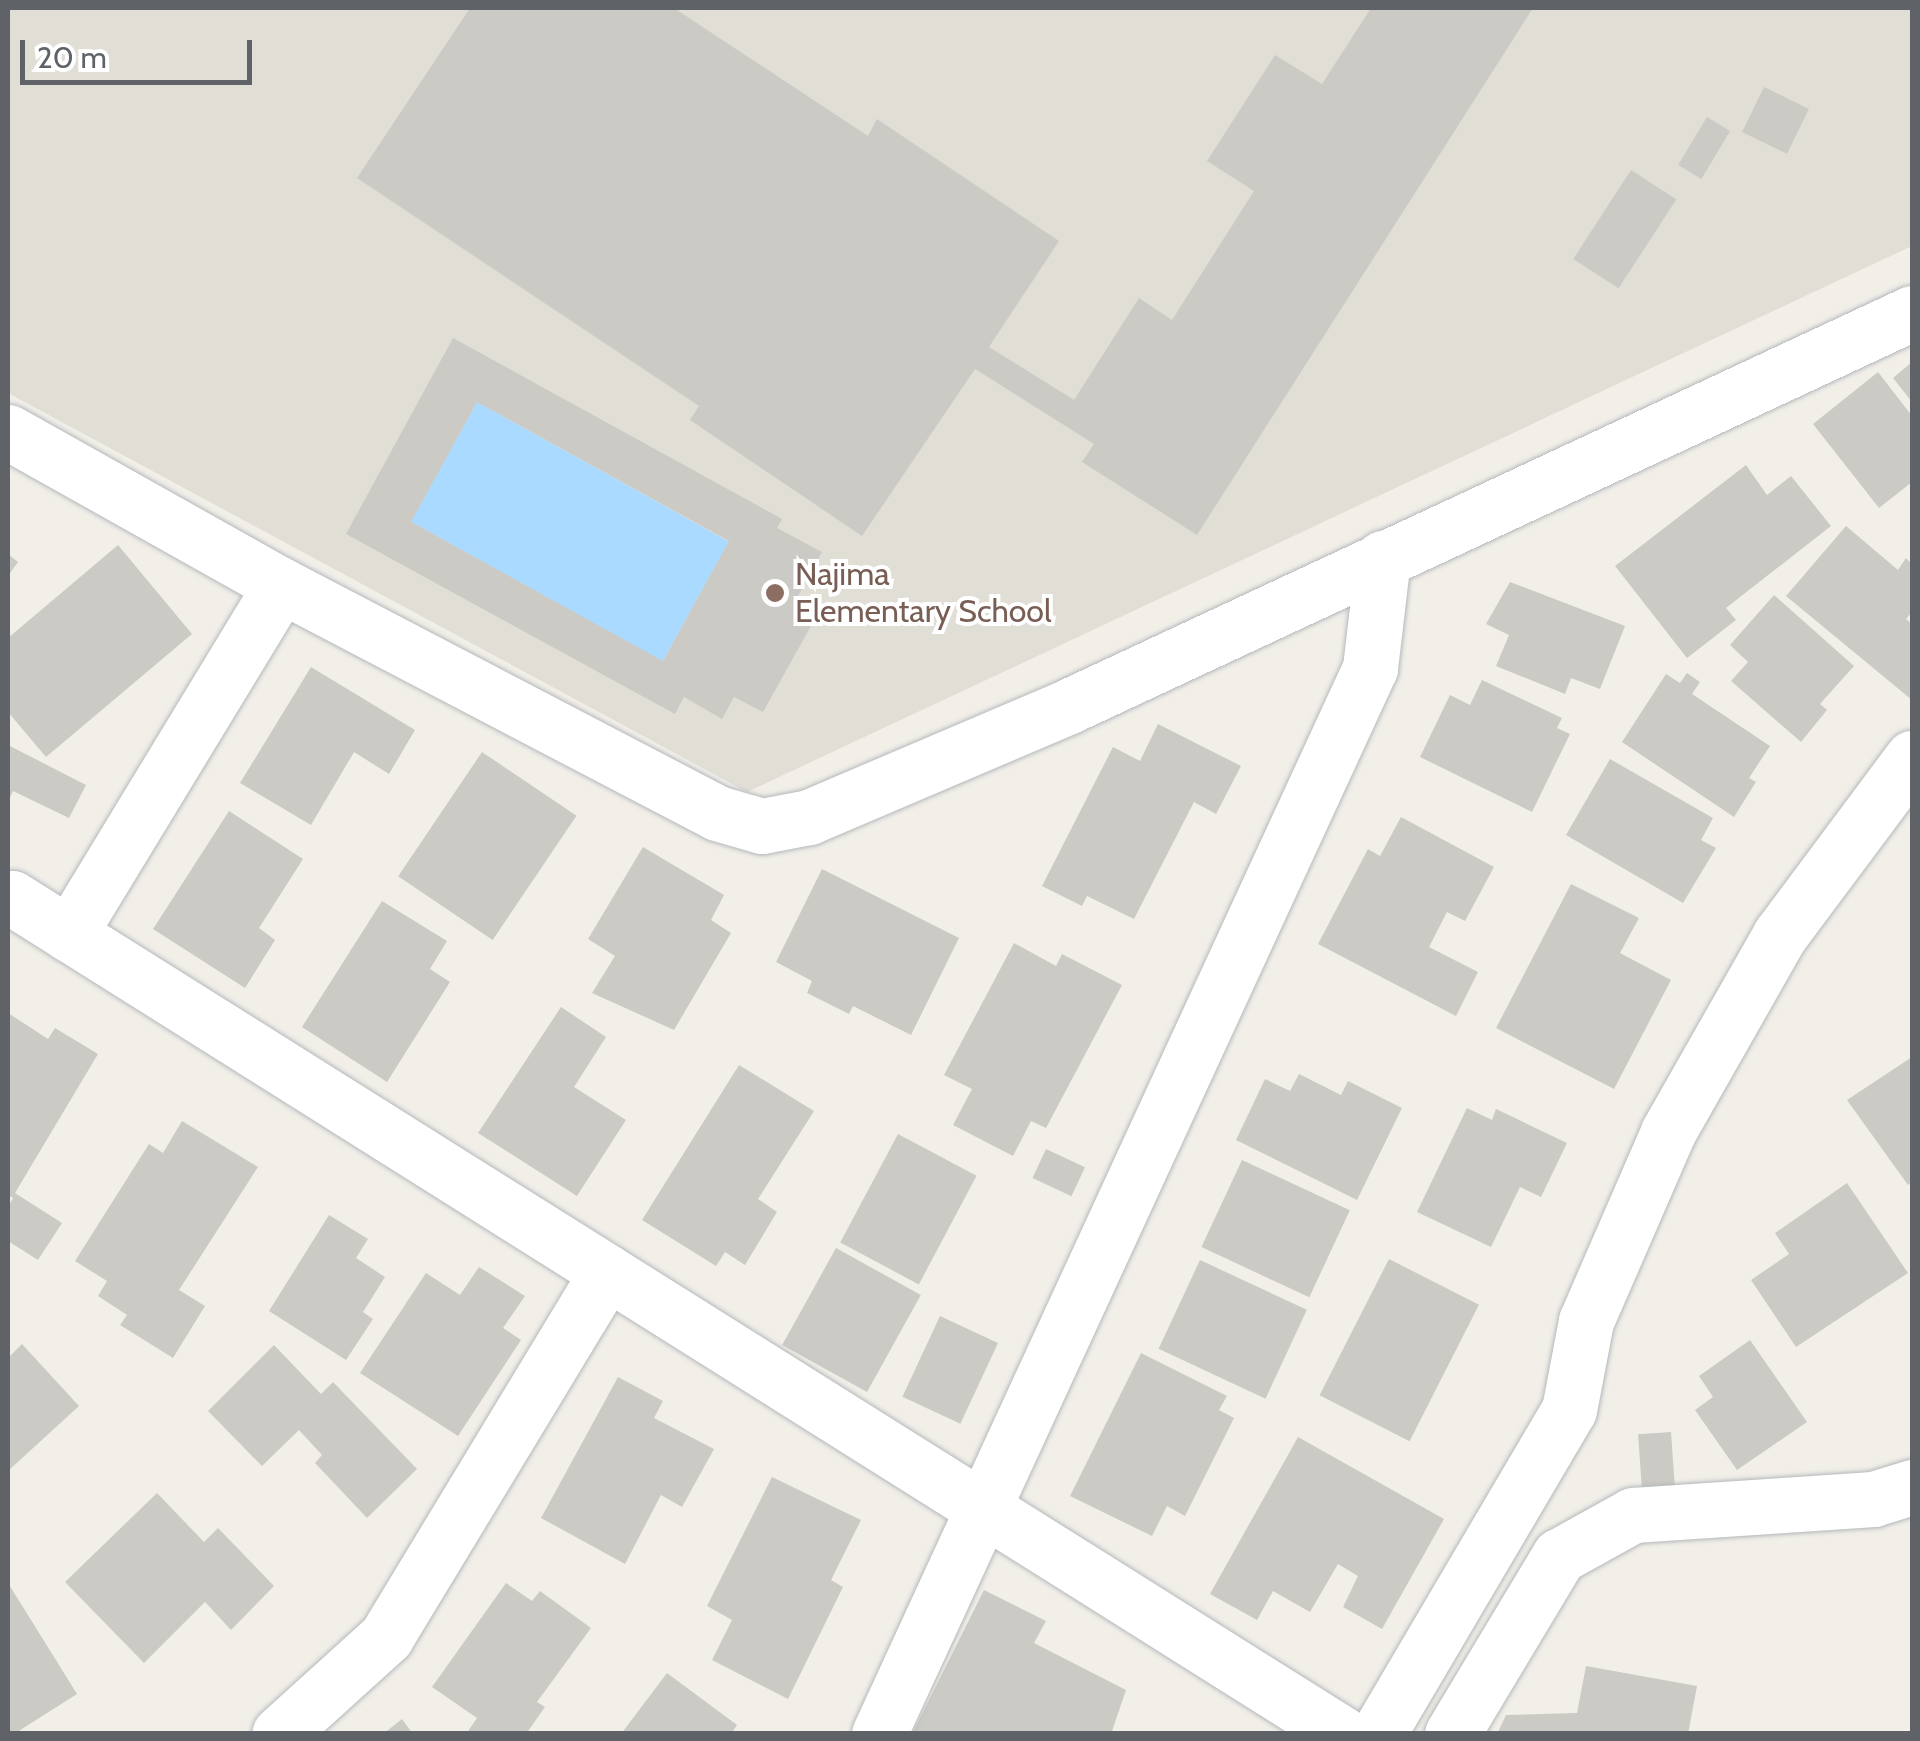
<!DOCTYPE html>
<style>
body{margin:0}
#map{position:relative;width:1920px;height:1741px;overflow:hidden;background:#f1efe8;font-family:Cabin,sans-serif}
div>[style]{position:absolute}
[style*='--x']{left:calc(var(--x)*1px);top:calc(var(--y)*1px);width:calc(var(--w)*1px);rotate:calc(var(--a)*1deg)}
.education>*{inset:0;background:#e1ded6}
.water>*{inset:0;background:#aadaff;transform-origin:0 0}
.building>*{inset:0;background:#cccac5;transform-origin:0 0}
.roads{filter:drop-shadow(0 0 2px #b5b8bc) drop-shadow(0 0 2px #b5b8bc)}
.minor>*{height:55px;margin:-27.5px;padding:0 27.5px;transform-origin:27.5px;border-radius:27.5px;background:#fff}
.dots>*{width:28px;height:28px;translate:-50% -50%;box-sizing:border-box;border:5px solid #fff;border-radius:50%}
span{translate:-50% -50%;white-space:nowrap;text-align:center;line-height:1.15;-webkit-text-stroke:8px #fff;paint-order:stroke}
.education-label{font-size:32px;color:#785e54}
.left{translate:0 -50%;text-align:left}
.frame{position:absolute;inset:0;border:10px solid #5f6368;pointer-events:none}
.scale{position:absolute;left:20px;top:40px;width:232px;height:45px;box-sizing:border-box;border:5px solid #5f6368;border-top:0;padding-left:12px;font-size:30px;line-height:35px;white-space:nowrap;color:#5f6368;-webkit-text-stroke:8px #fff;paint-order:stroke}
</style>
<div id="map">
<div class="education">
<div style="clip-path:polygon(8px 8px,1912px 8px,1912px 246px,747px 792px,8px 393px)"></div>
</div>
<div class="water">
<div style="left:477px;top:402px;width:288px;height:137px;rotate:29deg"></div>
</div>
<div class="building">
<div style="clip-path:polygon(470px 8px,674px 8px,868px 136px,877px 119px,1059px 241px,989px 347px,1074px 400px,1139px 298px,1172px 320px,1254px 191px,1207px 161px,1275px 55px,1322px 84px,1371px 8px,1533px 8px,1197px 535px,1082px 462px,1094px 444px,975px 369px,862px 536px,690px 420px,699px 406px,357px 178px)"></div>
<div style="left:1764px;top:87px;width:50px;height:50px;rotate:26deg"></div>
<div style="left:1707px;top:117px;width:27px;height:56px;rotate:31deg"></div>
<div style="left:1631px;top:170px;width:54px;height:106px;rotate:33deg"></div>
<div style="clip-path:polygon(evenodd,453px 338px,782px 519px,777px 528px,822px 552px,798px 596px,821px 608px,763px 712px,734px 697px,722px 719px,684px 697px,675px 714px,346px 534px,453px 338px,477px 402px,729px 541px,663px 661px,411px 522px,477px 402px)"></div>
<div style="clip-path:polygon(1912px 362px,1912px 402px,1893px 378px)"></div>
<div style="clip-path:polygon(1878px 372px,1912px 416px,1912px 482px,1879px 508px,1813px 424px)"></div>
<div style="clip-path:polygon(1746px 465px,1767px 495px,1791px 476px,1831px 526px,1726px 608px,1736px 620px,1687px 658px,1615px 566px)"></div>
<div style="clip-path:polygon(1846px 526px,1898px 570px,1906px 558px,1912px 564px,1912px 612px,1906px 619px,1912px 624px,1912px 700px,1786px 596px)"></div>
<div style="clip-path:polygon(118px 545px,192px 634px,46px 757px,8px 712px,8px 638px)"></div>
<div style="clip-path:polygon(8px 554px,18px 562px,8px 576px)"></div>
<div style="clip-path:polygon(1510px 582px,1625px 626px,1600px 689px,1571px 678px,1565px 694px,1496px 666px,1509px 635px,1486px 624px)"></div>
<div style="clip-path:polygon(1774px 595px,1854px 666px,1820px 704px,1827px 710px,1801px 742px,1731px 681px,1748px 662px,1730px 645px)"></div>
<div style="clip-path:polygon(311px 667px,415px 730px,389px 774px,354px 752px,311px 825px,240px 783px)"></div>
<div style="clip-path:polygon(1687px 673px,1700px 682px,1692px 694px,1770px 746px,1749px 778px,1756px 782px,1734px 817px,1622px 742px,1666px 674px,1680px 683px)"></div>
<div style="clip-path:polygon(1482px 680px,1562px 718px,1557px 728px,1570px 734px,1532px 812px,1420px 757px,1450px 695px,1470px 705px)"></div>
<div style="clip-path:polygon(1158px 724px,1241px 766px,1216px 814px,1194px 802px,1134px 919px,1087px 896px,1082px 906px,1042px 886px,1113px 747px,1140px 761px)"></div>
<div style="clip-path:polygon(8px 745px,86px 785px,69px 818px,13px 791px,8px 802px)"></div>
<div style="left:482px;top:752px;width:114px;height:150px;rotate:34deg"></div>
<div style="clip-path:polygon(1610px 759px,1713px 818px,1701px 840px,1716px 848px,1683px 903px,1566px 835px)"></div>
<div style="clip-path:polygon(229px 811px,303px 859px,259px 928px,275px 940px,245px 988px,153px 929px)"></div>
<div style="clip-path:polygon(1401px 817px,1494px 867px,1465px 921px,1447px 912px,1429px 947px,1478px 972px,1456px 1016px,1318px 944px,1368px 849px,1380px 856px)"></div>
<div style="clip-path:polygon(643px 847px,724px 895px,711px 920px,731px 933px,674px 1030px,592px 993px,615px 956px,588px 939px)"></div>
<div style="clip-path:polygon(822px 869px,959px 938px,911px 1035px,853px 1006px,849px 1014px,807px 993px,812px 981px,776px 962px)"></div>
<div style="clip-path:polygon(1571px 884px,1639px 918px,1620px 953px,1671px 980px,1614px 1089px,1496px 1028px)"></div>
<div style="clip-path:polygon(382px 901px,447px 941px,430px 969px,450px 982px,387px 1082px,302px 1027px)"></div>
<div style="clip-path:polygon(1014px 943px,1056px 966px,1062px 954px,1122px 985px,1046px 1128px,1031px 1121px,1013px 1156px,953px 1125px,972px 1089px,944px 1075px)"></div>
<div style="clip-path:polygon(561px 1007px,606px 1037px,574px 1087px,626px 1120px,577px 1196px,478px 1133px)"></div>
<div style="clip-path:polygon(8px 1013px,48px 1039px,55px 1028px,98px 1054px,15px 1193px,62px 1223px,38px 1260px,8px 1241px,8px 1207px,13px 1198px,8px 1195px)"></div>
<div style="clip-path:polygon(1912px 1057px,1912px 1181px,1908px 1185px,1847px 1100px)"></div>
<div style="clip-path:polygon(739px 1065px,814px 1111px,758px 1199px,777px 1212px,745px 1265px,725px 1252px,716px 1266px,642px 1220px)"></div>
<div style="clip-path:polygon(1299px 1074px,1341px 1095px,1348px 1081px,1402px 1108px,1357px 1200px,1236px 1140px,1265px 1079px,1290px 1091px)"></div>
<div style="clip-path:polygon(1467px 1108px,1492px 1120px,1496px 1109px,1567px 1143px,1541px 1197px,1520px 1187px,1491px 1247px,1417px 1212px)"></div>
<div style="clip-path:polygon(182px 1121px,258px 1167px,179px 1290px,205px 1306px,173px 1358px,120px 1325px,127px 1315px,98px 1296px,107px 1281px,75px 1261px,149px 1144px,163px 1153px)"></div>
<div style="left:898px;top:1134px;width:89px;height:123px;rotate:28deg"></div>
<div style="left:1046px;top:1149px;width:43px;height:32px;rotate:25deg"></div>
<div style="left:1242px;top:1160px;width:119px;height:96px;rotate:25deg"></div>
<div style="clip-path:polygon(1847px 1183px,1908px 1273px,1796px 1347px,1751px 1280px,1789px 1254px,1775px 1233px)"></div>
<div style="clip-path:polygon(329px 1215px,368px 1239px,356px 1258px,385px 1277px,363px 1312px,373px 1319px,346px 1360px,269px 1311px)"></div>
<div style="left:836px;top:1248px;width:97px;height:111px;rotate:29deg"></div>
<div style="left:1389px;top:1259px;width:101px;height:153px;rotate:27deg"></div>
<div style="left:1200px;top:1260px;width:118px;height:98px;rotate:25deg"></div>
<div style="clip-path:polygon(479px 1267px,525px 1296px,503px 1328px,521px 1340px,458px 1436px,360px 1373px,426px 1273px,460px 1295px)"></div>
<div style="left:940px;top:1316px;width:64px;height:89px;rotate:25deg"></div>
<div style="clip-path:polygon(1750px 1340px,1807px 1422px,1737px 1470px,1695px 1410px,1713px 1397px,1699px 1376px)"></div>
<div style="clip-path:polygon(22px 1344px,79px 1406px,8px 1471px,8px 1358px)"></div>
<div style="clip-path:polygon(274px 1345px,321px 1394px,333px 1382px,417px 1469px,367px 1518px,315px 1463px,322px 1455px,299px 1430px,262px 1466px,208px 1411px)"></div>
<div style="clip-path:polygon(1141px 1353px,1227px 1396px,1219px 1410px,1234px 1418px,1185px 1516px,1167px 1506px,1152px 1536px,1070px 1496px)"></div>
<div style="clip-path:polygon(618px 1377px,663px 1401px,654px 1418px,714px 1449px,682px 1507px,661px 1495px,625px 1564px,541px 1518px)"></div>
<div style="left:1671px;top:1432px;width:55px;height:33px;rotate:86deg"></div>
<div style="clip-path:polygon(1298px 1437px,1444px 1519px,1382px 1629px,1343px 1607px,1358px 1576px,1338px 1564px,1310px 1612px,1273px 1591px,1257px 1620px,1210px 1594px)"></div>
<div style="clip-path:polygon(772px 1477px,861px 1520px,831px 1580px,843px 1587px,788px 1699px,712px 1660px,732px 1620px,707px 1606px)"></div>
<div style="clip-path:polygon(157px 1493px,204px 1542px,218px 1528px,274px 1586px,231px 1630px,205px 1602px,144px 1663px,65px 1582px)"></div>
<div style="clip-path:polygon(8px 1583px,77px 1694px,14px 1734px,8px 1734px)"></div>
<div style="clip-path:polygon(506px 1583px,532px 1601px,540px 1591px,591px 1628px,537px 1702px,545px 1707px,526px 1734px,466px 1734px,477px 1718px,432px 1687px)"></div>
<div style="clip-path:polygon(984px 1590px,1046px 1621px,1034px 1643px,1126px 1690px,1111px 1734px,912px 1734px)"></div>
<div style="clip-path:polygon(1586px 1666px,1697px 1686px,1688px 1734px,1497px 1734px,1506px 1715px,1577px 1713px)"></div>
<div style="clip-path:polygon(667px 1673px,737px 1725px,731px 1734px,621px 1734px)"></div>
<div style="clip-path:polygon(402px 1719px,413px 1734px,383px 1734px)"></div>
</div>
<div class="roads">
<div class="minor">
<div style="--x:8;--y:432;--w:313;--a:29.3"></div>
<div style="--x:281;--y:585;--w:492;--a:27.6"></div>
<div style="--x:717;--y:813;--w:47;--a:16.1"></div>
<div style="--x:762;--y:826;--w:48;--a:-10.8"></div>
<div style="--x:809;--y:817;--w:283;--a:-23.1"></div>
<div style="--x:1069;--y:706;--w:930;--a:-24.99"></div>
<div style="--x:8;--y:901;--w:5;--a:-37"></div>
<div style="--x:12;--y:898;--w:703;--a:32.15"></div>
<div style="--x:607;--y:1272;--w:427;--a:121.2"></div>
<div style="--x:386;--y:1637;--w:144;--a:137.8"></div>
<div style="--x:69;--y:934;--w:408;--a:-58.7"></div>
<div style="--x:607;--y:1272;--w:868;--a:32.15"></div>
<div style="--x:879;--y:1734;--w:1174;--a:-65.27"></div>
<div style="--x:1370;--y:668;--w:111;--a:-83.3"></div>
<div style="--x:1378;--y:1734;--w:376;--a:-59.5"></div>
<div style="--x:1569;--y:1410;--w:91;--a:-79.2"></div>
<div style="--x:1586;--y:1321;--w:206;--a:-66.5"></div>
<div style="--x:1668;--y:1132;--w:227;--a:-60.4"></div>
<div style="--x:1780;--y:935;--w:221;--a:-53.3"></div>
<div style="--x:1452;--y:1734;--w:208;--a:-59"></div>
<div style="--x:1559;--y:1556;--w:85;--a:-29"></div>
<div style="--x:1633;--y:1515;--w:241;--a:-3.8"></div>
<div style="--x:1873;--y:1499;--w:41;--a:-17.1"></div>
</div>
</div>
<div class="dots">
<div style="left:775px;top:593px;background:#8d6e63"></div>
</div>
<div class="education-label">
<span class="left" style="left:795px;top:593px">Najima<br>Elementary School</span>
</div>
<div class="frame"></div>
<div class="scale">20 m</div>
</div>
